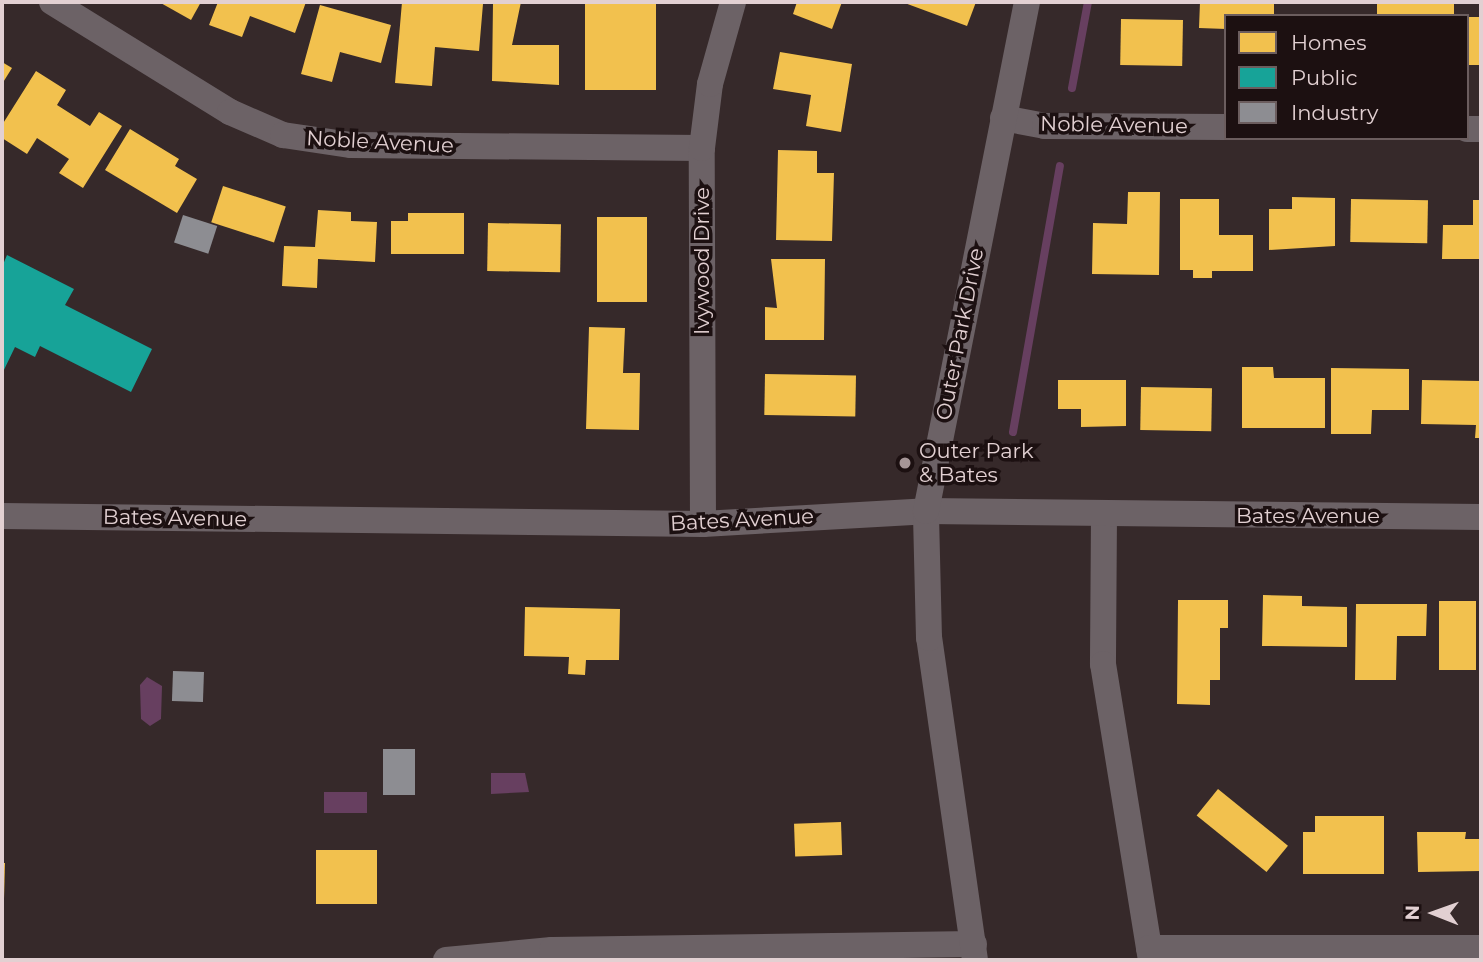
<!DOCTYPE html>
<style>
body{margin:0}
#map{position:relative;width:1483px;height:962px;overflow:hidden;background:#36292a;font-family:Montserrat,sans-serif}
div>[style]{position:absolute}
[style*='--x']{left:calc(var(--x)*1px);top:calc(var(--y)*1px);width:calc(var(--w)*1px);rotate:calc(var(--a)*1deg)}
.water>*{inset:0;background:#673f60;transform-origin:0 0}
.homes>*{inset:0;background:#f2c14e;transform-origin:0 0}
.public>*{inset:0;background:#17a398}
.industry>*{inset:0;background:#8d8d92;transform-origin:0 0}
.stream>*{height:8px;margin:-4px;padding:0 4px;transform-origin:4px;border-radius:4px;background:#673f60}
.minor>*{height:26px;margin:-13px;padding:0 13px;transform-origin:13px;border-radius:13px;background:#6c6266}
.dots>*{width:19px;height:19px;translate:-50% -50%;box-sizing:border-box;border:4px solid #1c1011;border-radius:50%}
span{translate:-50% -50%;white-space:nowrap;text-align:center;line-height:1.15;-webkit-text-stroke:7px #1c1011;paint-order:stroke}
.street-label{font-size:21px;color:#e2d0d2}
.poi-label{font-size:21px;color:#e2d0d2}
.left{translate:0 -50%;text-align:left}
.frame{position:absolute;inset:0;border:4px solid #e2d0d2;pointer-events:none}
.legend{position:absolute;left:1224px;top:14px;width:245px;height:126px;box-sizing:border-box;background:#1c1011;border:2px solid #6b5d5e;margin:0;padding:9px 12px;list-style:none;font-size:21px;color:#e2d0d2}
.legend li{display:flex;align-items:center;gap:14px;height:35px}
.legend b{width:35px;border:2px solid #6b5d5e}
.north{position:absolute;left:1399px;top:878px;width:70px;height:70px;-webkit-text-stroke:5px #1c1011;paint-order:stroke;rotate:271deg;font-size:19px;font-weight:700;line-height:28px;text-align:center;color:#e2d0d2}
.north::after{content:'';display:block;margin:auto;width:24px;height:32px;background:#e2d0d2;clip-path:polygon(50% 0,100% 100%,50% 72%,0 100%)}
</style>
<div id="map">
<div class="water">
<div style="clip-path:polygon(147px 677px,162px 686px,161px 719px,150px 726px,141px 719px,140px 685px)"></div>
<div style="clip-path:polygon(491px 773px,525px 773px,529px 792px,491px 794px)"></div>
<div style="left:324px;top:792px;width:43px;height:21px"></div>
</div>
<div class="homes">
<div style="clip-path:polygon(159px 2px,201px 2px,191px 20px)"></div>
<div style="clip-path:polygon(218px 2px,306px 2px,295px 33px,250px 16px,242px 37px,209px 25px)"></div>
<div style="clip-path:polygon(402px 2px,483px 4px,479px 51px,435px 47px,432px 86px,395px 83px)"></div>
<div style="clip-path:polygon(493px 2px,521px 2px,512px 45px,559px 45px,559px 85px,492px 81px)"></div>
<div style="clip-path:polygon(797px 2px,842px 2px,832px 29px,793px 14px)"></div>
<div style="clip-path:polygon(902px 2px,976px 2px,967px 26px)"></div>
<div style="clip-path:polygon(1200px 2px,1274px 2px,1274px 16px,1226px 16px,1226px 29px,1199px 28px)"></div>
<div style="left:1377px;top:2px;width:77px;height:14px"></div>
<div style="left:585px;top:3px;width:71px;height:87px"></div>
<div style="clip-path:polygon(320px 5px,391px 25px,381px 63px,340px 52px,332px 82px,301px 74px)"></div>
<div style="left:1467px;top:17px;width:14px;height:48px"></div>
<div style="left:1121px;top:19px;width:62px;height:46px;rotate:1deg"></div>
<div style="clip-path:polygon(780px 52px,852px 64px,841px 132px,806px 126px,811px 95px,773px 89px)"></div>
<div style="clip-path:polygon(2px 62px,12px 68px,2px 84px)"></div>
<div style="clip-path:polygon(36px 71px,66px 90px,57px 105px,90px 126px,99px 112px,122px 126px,83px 188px,59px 173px,69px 159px,37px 138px,27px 154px,2px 138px,2px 125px)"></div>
<div style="clip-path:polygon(130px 129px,179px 159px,175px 166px,197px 179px,177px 213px,105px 170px)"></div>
<div style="clip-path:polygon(778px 150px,817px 151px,817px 173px,834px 173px,832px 241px,776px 240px)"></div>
<div style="left:223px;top:186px;width:66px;height:38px;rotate:18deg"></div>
<div style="clip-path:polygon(1128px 192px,1160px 192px,1159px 275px,1092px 274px,1093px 223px,1127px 224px)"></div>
<div style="clip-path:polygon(1292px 197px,1335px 198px,1335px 246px,1269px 250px,1269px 209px,1292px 209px)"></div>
<div style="clip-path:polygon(1180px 199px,1219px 199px,1219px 235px,1253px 235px,1253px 271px,1212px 271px,1212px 278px,1193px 278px,1193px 270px,1180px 270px)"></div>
<div style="left:1351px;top:199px;width:77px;height:43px;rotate:1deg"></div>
<div style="clip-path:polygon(1473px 200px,1481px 200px,1481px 259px,1442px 259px,1443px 225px,1473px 225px)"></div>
<div style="clip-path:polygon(318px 210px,351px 212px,351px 221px,377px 222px,375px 262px,318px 259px,317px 288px,282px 286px,284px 246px,315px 247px)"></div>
<div style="clip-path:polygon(408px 213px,464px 213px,464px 254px,391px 254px,391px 221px,408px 221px)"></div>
<div style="left:597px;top:217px;width:50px;height:85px"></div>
<div style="left:488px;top:223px;width:73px;height:48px;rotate:1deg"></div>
<div style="clip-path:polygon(771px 259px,825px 259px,824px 340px,765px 340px,765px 307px,777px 308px)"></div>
<div style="clip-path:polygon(589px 327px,625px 328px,623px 373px,640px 373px,639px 430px,586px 429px)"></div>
<div style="clip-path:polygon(1242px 367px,1273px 367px,1274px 378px,1325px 378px,1325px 428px,1242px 428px)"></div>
<div style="clip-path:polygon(1331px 368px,1409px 369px,1409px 410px,1372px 410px,1371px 434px,1331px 434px)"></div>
<div style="left:765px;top:374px;width:91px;height:41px;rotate:1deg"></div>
<div style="clip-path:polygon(1058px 380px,1126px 380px,1126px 426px,1081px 427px,1081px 409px,1058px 409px)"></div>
<div style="clip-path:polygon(1422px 380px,1481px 381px,1481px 438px,1475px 438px,1476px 425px,1421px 424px)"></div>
<div style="left:1141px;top:387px;width:71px;height:43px;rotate:1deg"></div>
<div style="clip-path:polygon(1263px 595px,1302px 596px,1302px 606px,1347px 607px,1347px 647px,1262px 646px)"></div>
<div style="clip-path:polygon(1178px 600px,1228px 600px,1228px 628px,1220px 628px,1220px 680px,1210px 680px,1210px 705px,1177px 704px)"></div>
<div style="left:1439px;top:601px;width:37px;height:69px"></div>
<div style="clip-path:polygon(1356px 604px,1427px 604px,1426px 636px,1397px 636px,1396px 680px,1355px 680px)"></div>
<div style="clip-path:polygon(525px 607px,620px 609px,619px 660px,586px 660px,585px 675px,568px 674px,569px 657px,524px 656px)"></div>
<div style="left:1218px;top:789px;width:90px;height:34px;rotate:39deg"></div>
<div style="clip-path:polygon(1315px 816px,1384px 816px,1384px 874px,1303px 874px,1303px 832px,1315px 832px)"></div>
<div style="left:841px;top:822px;width:33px;height:47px;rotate:88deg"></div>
<div style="clip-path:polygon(1417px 832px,1466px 832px,1465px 839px,1481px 839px,1481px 871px,1418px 872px)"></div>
<div style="left:316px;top:850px;width:61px;height:54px"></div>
<div style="clip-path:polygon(2px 863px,5px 863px,4px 899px,2px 899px)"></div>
</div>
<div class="public">
<div style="clip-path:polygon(7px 255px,74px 289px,65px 305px,152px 349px,131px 392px,40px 346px,35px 357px,15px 347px,2px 374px,2px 267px)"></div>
</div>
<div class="industry">
<div style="left:183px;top:215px;width:36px;height:29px;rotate:18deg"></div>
<div style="left:173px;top:671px;width:31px;height:30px;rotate:2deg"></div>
<div style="left:383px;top:749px;width:32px;height:46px"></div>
</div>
<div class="stream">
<div style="--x:1072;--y:88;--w:87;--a:-79.5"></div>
<div style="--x:1013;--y:432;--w:270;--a:-80"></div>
</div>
<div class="minor">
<div style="--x:52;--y:2;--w:209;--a:31.7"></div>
<div style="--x:230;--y:112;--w:58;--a:23.5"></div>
<div style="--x:283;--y:135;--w:69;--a:8.4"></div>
<div style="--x:351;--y:145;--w:351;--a:0.5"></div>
<div style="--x:1003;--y:118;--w:43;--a:10.8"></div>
<div style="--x:1045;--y:126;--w:181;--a:0.3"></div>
<div style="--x:1467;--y:129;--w:14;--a:0"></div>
<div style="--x:1104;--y:514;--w:150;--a:90.4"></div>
<div style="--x:1103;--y:664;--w:300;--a:80.8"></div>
<div style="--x:2;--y:516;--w:701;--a:0.65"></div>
<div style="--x:703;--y:524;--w:223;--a:-3.3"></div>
<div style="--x:926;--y:511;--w:555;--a:0.62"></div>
<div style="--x:703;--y:524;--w:376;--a:-90.2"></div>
<div style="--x:702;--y:148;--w:64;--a:-82.9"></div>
<div style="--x:710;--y:84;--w:85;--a:-74.3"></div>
<div style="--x:1149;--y:948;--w:332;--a:0"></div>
<div style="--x:446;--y:960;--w:106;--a:-5.4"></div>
<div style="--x:552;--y:950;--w:422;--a:-0.8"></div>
<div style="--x:975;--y:960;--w:325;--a:-98.1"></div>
<div style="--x:929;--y:638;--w:127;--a:-91.4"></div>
<div style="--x:926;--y:511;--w:519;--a:-78.78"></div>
</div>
<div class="dots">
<div style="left:905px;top:463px;background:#a69697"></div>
</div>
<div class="street-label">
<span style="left:1114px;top:125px;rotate:1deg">Noble Avenue</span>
<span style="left:380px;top:142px;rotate:3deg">Noble Avenue</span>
<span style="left:702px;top:261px;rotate:-90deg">Ivywood Drive</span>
<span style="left:960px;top:334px;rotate:-79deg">Outer Park Drive</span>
<span style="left:1308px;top:516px">Bates Avenue</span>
<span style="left:175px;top:518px;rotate:1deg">Bates Avenue</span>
<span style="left:742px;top:520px;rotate:-3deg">Bates Avenue</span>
</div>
<div class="poi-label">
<span class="left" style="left:919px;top:463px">Outer Park<br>&amp; Bates</span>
</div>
<div class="frame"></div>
<ul class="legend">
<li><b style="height:19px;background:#f2c14e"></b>Homes</li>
<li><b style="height:19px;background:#17a398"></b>Public</li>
<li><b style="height:19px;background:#8d8d92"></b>Industry</li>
</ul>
<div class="north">N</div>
</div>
